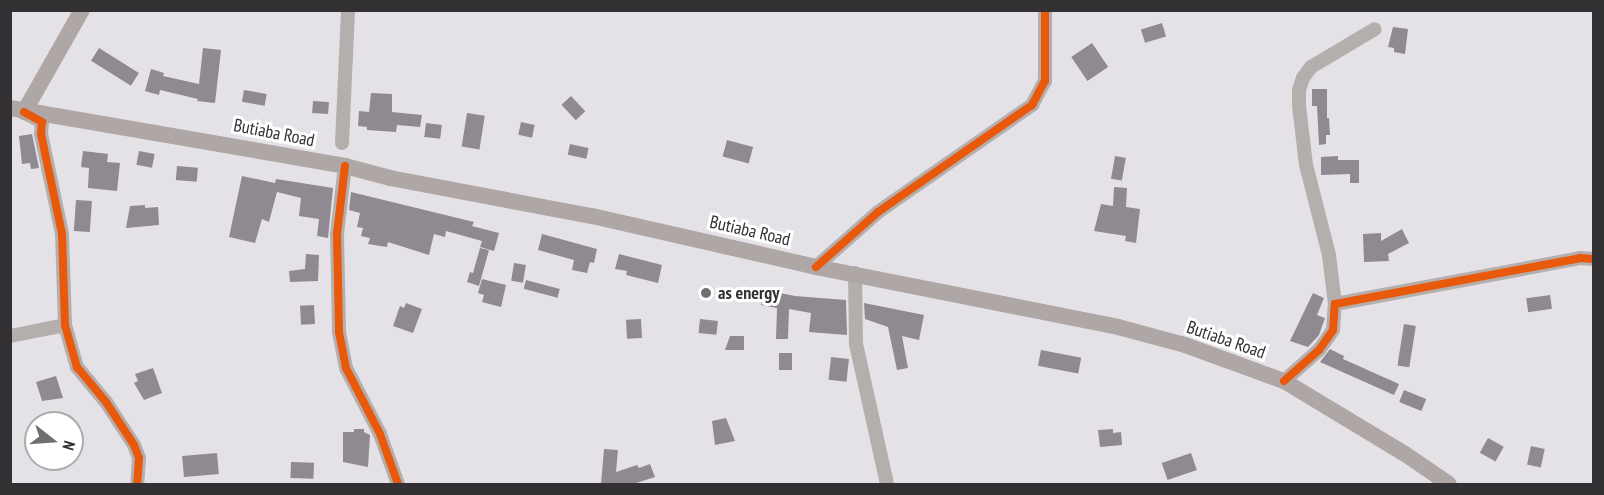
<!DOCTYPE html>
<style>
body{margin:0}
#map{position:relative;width:1604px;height:495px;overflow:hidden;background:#e5e2e7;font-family:"PT Sans Narrow",sans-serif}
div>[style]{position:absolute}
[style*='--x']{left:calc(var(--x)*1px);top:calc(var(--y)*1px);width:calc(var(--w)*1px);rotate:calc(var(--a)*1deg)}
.building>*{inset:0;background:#8f8991;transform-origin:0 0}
.minor>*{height:14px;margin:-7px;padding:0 7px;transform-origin:7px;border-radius:7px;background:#b4afad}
.major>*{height:16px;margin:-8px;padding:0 8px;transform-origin:8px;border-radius:8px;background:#aea7a6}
.cycleway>*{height:8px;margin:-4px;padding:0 4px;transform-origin:4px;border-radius:4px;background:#e8590c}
.dots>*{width:16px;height:16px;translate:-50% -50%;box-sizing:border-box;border:3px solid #fff;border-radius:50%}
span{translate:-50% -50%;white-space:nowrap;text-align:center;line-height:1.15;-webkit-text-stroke:6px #fff;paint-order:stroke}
.street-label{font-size:18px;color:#323033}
.poi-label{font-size:18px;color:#323033;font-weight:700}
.left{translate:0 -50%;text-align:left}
.frame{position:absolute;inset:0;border:12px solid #323033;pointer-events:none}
.north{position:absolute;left:24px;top:411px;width:60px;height:60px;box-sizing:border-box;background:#fff;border:2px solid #adacad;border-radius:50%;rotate:107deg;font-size:16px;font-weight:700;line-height:24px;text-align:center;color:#323033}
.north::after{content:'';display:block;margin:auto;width:21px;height:27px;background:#716e72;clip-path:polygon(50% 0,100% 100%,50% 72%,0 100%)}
</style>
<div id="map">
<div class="building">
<div style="left:1162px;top:23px;width:14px;height:22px;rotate:73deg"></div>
<div style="clip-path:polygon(1393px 27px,1408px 29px,1405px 54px,1394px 52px,1394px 48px,1388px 47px)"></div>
<div style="left:1092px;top:43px;width:29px;height:25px;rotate:56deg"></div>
<div style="left:99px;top:48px;width:47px;height:15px;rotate:32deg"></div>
<div style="clip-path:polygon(203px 48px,221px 50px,215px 103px,197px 101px,198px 99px,160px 90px,159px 95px,145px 91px,151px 69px,164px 73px,163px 76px,199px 84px)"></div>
<div style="clip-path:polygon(1312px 89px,1327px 89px,1327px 118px,1329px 118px,1330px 135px,1326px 135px,1326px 144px,1319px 145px,1317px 106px,1312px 106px)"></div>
<div style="left:244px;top:90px;width:23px;height:12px;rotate:10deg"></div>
<div style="clip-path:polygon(371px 93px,392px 94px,392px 112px,422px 115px,420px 127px,397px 125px,396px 132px,367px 130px,367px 127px,358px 126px,359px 111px,369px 112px)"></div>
<div style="left:571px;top:96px;width:21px;height:13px;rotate:47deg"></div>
<div style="left:313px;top:101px;width:16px;height:12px;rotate:4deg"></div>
<div style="left:467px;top:113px;width:18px;height:34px;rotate:9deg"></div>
<div style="left:521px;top:122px;width:14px;height:13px;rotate:12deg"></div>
<div style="left:426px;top:123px;width:16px;height:14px;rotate:7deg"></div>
<div style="clip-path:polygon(32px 134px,39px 168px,31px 169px,30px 163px,22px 164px,19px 136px)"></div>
<div style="left:727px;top:140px;width:27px;height:17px;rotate:15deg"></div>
<div style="left:570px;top:144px;width:19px;height:11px;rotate:12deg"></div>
<div style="clip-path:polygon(83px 151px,108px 154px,107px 162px,120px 163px,117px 191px,88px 188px,89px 168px,81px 167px)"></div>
<div style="left:139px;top:151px;width:16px;height:14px;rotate:11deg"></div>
<div style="left:1115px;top:156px;width:11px;height:23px;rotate:10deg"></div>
<div style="clip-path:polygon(1338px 156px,1338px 160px,1359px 160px,1359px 183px,1350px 183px,1350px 174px,1321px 175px,1321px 157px)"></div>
<div style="left:177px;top:166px;width:21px;height:14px;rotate:5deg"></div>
<div style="clip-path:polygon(242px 176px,275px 183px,276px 179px,333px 188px,328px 238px,317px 236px,319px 219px,299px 216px,301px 198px,277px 192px,269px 222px,262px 219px,255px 243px,229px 237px)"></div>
<div style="clip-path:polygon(1114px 187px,1127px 188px,1126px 207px,1140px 209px,1136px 243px,1125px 241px,1126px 236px,1094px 231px,1101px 204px,1113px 206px)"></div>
<div style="clip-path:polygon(351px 192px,474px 222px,472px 226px,499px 233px,494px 251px,480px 247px,482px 241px,446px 231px,445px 237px,434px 234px,429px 255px,388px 242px,387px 247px,368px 244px,370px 238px,361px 236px,363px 228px,357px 227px,360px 213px,349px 210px)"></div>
<div style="left:76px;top:200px;width:16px;height:31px;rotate:4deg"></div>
<div style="clip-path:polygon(145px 205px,145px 208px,158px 207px,159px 225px,126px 228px,130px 206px)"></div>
<div style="clip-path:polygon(1402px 229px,1409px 243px,1388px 254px,1389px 261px,1364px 262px,1363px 234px,1381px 233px,1381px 241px)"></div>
<div style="clip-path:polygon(542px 234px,597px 249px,594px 263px,590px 262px,587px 273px,572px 270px,574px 260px,538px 250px)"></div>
<div style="clip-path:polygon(480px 248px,489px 250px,479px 286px,467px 282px,470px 272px,473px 273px)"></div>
<div style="clip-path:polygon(306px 254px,319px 255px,318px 281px,290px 282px,289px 271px,305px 269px)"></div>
<div style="clip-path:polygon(619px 254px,662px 265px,658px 283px,626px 275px,627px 271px,615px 269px)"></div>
<div style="left:514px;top:263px;width:12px;height:18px;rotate:9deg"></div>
<div style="clip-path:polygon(482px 279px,506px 285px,501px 307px,482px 302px,484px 295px,478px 293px)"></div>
<div style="left:526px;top:280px;width:35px;height:9px;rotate:15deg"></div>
<div style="clip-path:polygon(765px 290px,795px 296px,846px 300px,847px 335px,809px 332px,811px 313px,789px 309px,788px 339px,776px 339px,777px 308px,761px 305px)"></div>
<div style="clip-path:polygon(1313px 293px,1324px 298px,1317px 315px,1325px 318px,1319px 335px,1308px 347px,1290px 341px)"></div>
<div style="left:1550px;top:295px;width:14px;height:24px;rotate:82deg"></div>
<div style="clip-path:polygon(406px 303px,422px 309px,413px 333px,393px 326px,400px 306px,404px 308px)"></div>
<div style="clip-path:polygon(864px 303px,924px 315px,919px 340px,902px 336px,908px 368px,897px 370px,888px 327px,865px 319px)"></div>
<div style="left:314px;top:305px;width:19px;height:14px;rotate:87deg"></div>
<div style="left:641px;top:319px;width:19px;height:15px;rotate:87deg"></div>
<div style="left:700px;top:319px;width:18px;height:14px;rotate:6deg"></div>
<div style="left:1404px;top:324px;width:12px;height:42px;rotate:9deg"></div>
<div style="clip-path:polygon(730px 336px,744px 336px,744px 350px,725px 350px)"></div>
<div style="clip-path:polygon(1330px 349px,1344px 356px,1343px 359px,1399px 384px,1394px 395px,1320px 362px)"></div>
<div style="left:1041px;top:350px;width:41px;height:16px;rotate:11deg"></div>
<div style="left:779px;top:353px;width:13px;height:17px"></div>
<div style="left:831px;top:357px;width:18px;height:23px;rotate:6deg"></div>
<div style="clip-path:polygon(153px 368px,162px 393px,144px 400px,134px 383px,138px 381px,135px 374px)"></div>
<div style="clip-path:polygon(56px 376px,63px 398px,42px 401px,36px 382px)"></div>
<div style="left:1404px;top:390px;width:24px;height:13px;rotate:22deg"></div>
<div style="clip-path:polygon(726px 418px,735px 441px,715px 445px,712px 421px)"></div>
<div style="clip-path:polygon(354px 429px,364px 429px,364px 432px,370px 435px,368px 467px,343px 462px,343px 432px,354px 432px)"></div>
<div style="clip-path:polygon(1113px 429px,1113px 433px,1121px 432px,1122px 445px,1100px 447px,1098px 430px)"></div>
<div style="left:1488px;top:438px;width:18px;height:17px;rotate:29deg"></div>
<div style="left:1531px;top:446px;width:14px;height:19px;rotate:12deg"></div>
<div style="clip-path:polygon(604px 449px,618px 450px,616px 472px,637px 465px,639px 468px,650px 464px,655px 477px,633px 484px,601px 484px)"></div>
<div style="left:217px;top:453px;width:21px;height:35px;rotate:85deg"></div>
<div style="left:1191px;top:453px;width:18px;height:31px;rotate:71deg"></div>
<div style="left:291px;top:462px;width:23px;height:16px;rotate:2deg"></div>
</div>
<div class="minor">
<div style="--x:25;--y:113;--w:19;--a:28"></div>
<div style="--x:42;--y:122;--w:12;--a:95"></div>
<div style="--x:41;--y:134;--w:102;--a:78.1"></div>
<div style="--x:62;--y:234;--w:91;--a:88.1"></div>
<div style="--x:65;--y:325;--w:44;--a:74.1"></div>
<div style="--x:77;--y:367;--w:45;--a:50.4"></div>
<div style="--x:106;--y:402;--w:51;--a:56.9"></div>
<div style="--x:134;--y:445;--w:14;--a:69"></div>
<div style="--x:139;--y:458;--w:26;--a:94"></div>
<div style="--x:342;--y:143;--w:133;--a:-87.4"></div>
<div style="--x:345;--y:166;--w:68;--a:96.7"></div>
<div style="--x:337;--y:234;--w:98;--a:88.8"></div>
<div style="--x:339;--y:332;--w:37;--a:79"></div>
<div style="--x:346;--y:368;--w:74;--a:62.7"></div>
<div style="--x:380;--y:434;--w:53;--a:70.2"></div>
<div style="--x:816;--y:267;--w:83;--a:-41.6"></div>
<div style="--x:878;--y:212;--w:188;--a:-34.8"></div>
<div style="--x:1032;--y:105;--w:27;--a:-62"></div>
<div style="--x:1045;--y:81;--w:71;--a:-90"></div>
<div style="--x:855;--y:273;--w:71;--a:89.2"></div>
<div style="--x:856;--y:344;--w:143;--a:77.5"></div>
<div style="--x:1335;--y:304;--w:49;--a:-97"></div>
<div style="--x:1329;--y:255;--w:93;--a:-104.3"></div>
<div style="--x:1306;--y:165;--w:60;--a:-96.7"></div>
<div style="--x:1299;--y:105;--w:15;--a:-90"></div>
<div style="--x:1299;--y:90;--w:13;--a:-72"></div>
<div style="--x:1303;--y:78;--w:14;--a:-54"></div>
<div style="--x:1311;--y:67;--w:74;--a:-30.7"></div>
<div style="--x:10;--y:336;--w:56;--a:-11.3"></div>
<div style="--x:1284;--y:381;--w:47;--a:-41.5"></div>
<div style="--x:1319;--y:350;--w:24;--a:-55"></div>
<div style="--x:1333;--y:330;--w:26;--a:-86"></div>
<div style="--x:1335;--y:304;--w:249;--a:-10.6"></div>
<div style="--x:1580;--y:258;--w:14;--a:4"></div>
</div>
<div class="major">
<div style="--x:10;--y:108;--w:340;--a:9.8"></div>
<div style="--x:345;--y:166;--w:47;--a:14.9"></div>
<div style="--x:390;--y:178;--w:206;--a:10.7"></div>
<div style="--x:592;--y:216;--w:230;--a:12.8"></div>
<div style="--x:816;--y:267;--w:308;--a:11.2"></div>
<div style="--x:1118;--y:327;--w:69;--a:15"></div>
<div style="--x:1185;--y:345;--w:105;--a:20"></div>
<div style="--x:1284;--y:381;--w:141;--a:31.1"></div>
<div style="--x:1405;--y:454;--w:53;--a:34.3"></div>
<div style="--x:24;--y:112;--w:117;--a:-60.4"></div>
</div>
<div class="cycleway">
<div style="--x:24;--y:112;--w:21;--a:29"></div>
<div style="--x:42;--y:122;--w:12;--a:95"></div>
<div style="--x:41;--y:134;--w:102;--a:78.1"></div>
<div style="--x:62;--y:234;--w:91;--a:88.1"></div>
<div style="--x:65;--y:325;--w:44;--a:74.1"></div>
<div style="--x:77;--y:367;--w:45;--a:50.4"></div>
<div style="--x:106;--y:402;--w:51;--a:56.9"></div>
<div style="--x:134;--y:445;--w:14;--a:69"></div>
<div style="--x:139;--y:458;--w:26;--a:94"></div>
<div style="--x:345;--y:166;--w:68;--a:96.7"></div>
<div style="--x:337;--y:234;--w:98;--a:88.8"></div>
<div style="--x:339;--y:332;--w:37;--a:79"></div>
<div style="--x:346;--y:368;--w:74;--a:62.7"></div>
<div style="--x:380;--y:434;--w:53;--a:70.2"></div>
<div style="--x:816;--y:267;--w:83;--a:-41.6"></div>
<div style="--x:878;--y:212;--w:188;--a:-34.8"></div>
<div style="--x:1032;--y:105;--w:27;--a:-62"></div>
<div style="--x:1045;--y:81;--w:71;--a:-90"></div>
<div style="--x:1284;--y:381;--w:47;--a:-41.5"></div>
<div style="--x:1319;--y:350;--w:24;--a:-55"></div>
<div style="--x:1333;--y:330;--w:26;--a:-86"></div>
<div style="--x:1335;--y:304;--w:249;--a:-10.6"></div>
<div style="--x:1580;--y:258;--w:14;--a:4"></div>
</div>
<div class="dots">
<div style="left:706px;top:293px;background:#716e72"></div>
</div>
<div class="street-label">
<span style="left:274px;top:133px;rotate:11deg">Butiaba Road</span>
<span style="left:750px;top:231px;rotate:13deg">Butiaba Road</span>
<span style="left:1226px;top:340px;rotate:19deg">Butiaba Road</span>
</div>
<div class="poi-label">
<span class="left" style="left:718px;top:293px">as energy</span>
</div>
<div class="frame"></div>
<div class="north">N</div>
</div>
